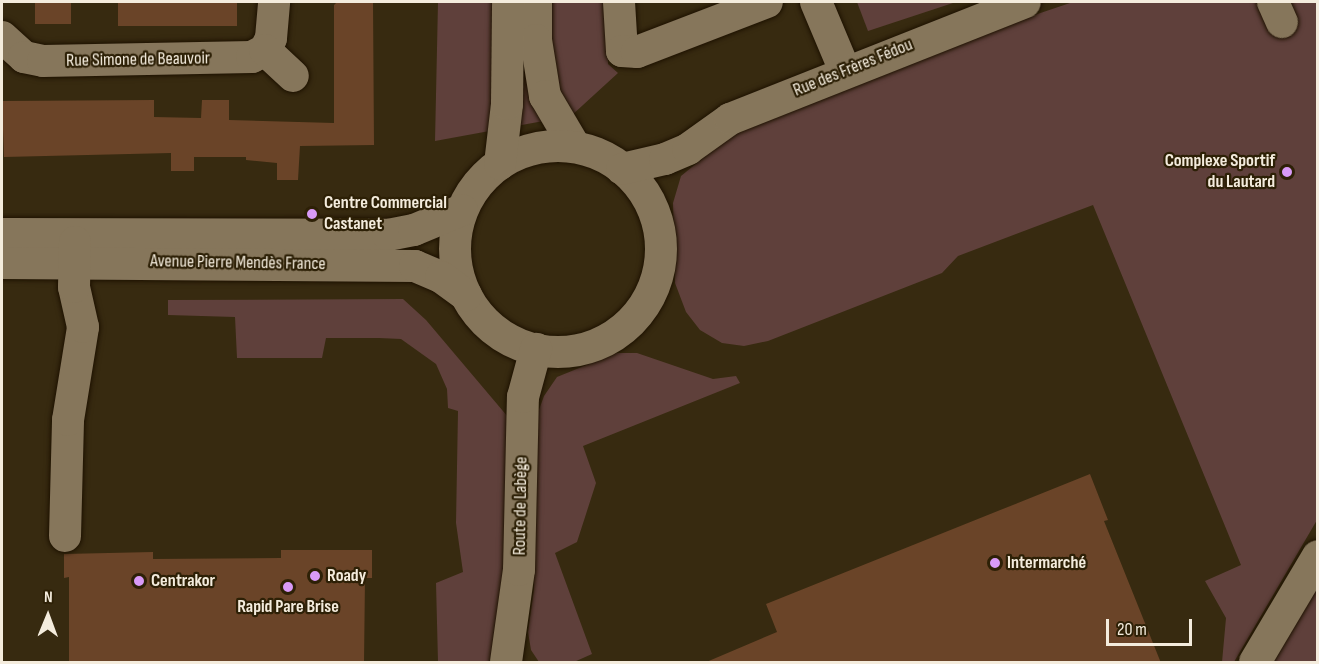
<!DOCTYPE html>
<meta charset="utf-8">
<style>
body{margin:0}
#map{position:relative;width:1319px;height:664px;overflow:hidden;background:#372a10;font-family:"Sofia Sans Condensed",sans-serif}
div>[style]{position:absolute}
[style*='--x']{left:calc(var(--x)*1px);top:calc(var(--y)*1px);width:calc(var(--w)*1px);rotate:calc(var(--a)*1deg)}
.green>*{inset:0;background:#5f403b}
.building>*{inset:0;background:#6a4428;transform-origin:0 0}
.roads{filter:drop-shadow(0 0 2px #1e1200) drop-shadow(0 0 2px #1e1200)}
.minor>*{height:32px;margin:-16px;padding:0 16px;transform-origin:16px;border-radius:16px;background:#86765b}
.minor>.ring{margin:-16px;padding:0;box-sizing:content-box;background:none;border:32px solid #86765b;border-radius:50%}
.dots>*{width:16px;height:16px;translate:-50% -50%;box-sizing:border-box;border:3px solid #2d2006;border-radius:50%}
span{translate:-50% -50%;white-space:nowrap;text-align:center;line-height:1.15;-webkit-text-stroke:4.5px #2d2006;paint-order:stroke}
.street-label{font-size:18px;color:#f4ecdd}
.poi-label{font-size:18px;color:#f4ecdd;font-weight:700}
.right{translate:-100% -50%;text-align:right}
.left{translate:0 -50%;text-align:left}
.frame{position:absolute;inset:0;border:3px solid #f4ecdd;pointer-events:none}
.north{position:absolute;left:18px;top:586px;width:60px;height:60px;-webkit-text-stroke:4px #2d2006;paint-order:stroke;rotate:1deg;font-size:16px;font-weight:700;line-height:24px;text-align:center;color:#f4ecdd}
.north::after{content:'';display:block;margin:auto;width:21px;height:27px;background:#f4ecdd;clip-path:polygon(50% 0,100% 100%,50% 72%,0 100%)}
.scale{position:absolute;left:1106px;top:619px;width:86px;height:27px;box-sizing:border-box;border:3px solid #f4ecdd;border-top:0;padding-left:8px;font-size:18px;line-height:21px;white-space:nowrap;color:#f4ecdd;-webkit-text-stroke:4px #2d2006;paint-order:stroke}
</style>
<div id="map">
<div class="green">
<div style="clip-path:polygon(438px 2px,608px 2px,608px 64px,618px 73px,571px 116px,435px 141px)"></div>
<div style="clip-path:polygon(857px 2px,956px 2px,868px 31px)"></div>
<div style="clip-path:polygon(1073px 2px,1317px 2px,1317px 520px,1234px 662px,1222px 662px,1226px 618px,1205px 581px,1241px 565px,1093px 205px,958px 256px,942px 273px,768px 341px,744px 346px,722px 343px,700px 330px,686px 312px,675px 283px,673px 203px,681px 176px,736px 131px,924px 52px)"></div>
<div style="clip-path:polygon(403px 299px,426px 320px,508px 417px,504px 596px,495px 662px,438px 662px,436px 583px,463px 572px,456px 523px,458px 411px,448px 408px,447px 389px,436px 364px,401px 339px,379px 338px,326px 338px,322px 358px,237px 358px,235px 317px,168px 315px,168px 300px)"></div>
<div style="clip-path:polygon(616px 353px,637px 353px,713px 379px,736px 376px,740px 383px,583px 446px,596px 483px,577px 542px,555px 553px,592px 654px,574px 662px,539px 662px,531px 650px,528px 632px,534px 589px,536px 418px,544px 396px,557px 377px)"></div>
<div style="clip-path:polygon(1317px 580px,1317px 662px,1272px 662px)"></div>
</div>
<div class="building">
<div style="left:35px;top:2px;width:36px;height:22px"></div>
<div style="left:118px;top:2px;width:119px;height:24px"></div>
<div style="clip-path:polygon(337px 2px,373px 2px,374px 145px,300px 146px,298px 180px,277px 180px,277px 163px,246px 160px,246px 157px,194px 157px,194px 171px,171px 171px,171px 153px,4px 157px,2px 101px,154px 100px,154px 117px,201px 118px,202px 100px,229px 100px,229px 120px,334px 123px,334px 5px)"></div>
<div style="clip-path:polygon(1090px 474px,1108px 520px,1104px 521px,1161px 663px,704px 663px,777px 632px,766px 604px)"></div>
<div style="clip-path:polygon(281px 550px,372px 550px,372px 578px,365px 578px,364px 663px,69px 663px,69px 577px,64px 578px,64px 554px,153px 552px,153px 559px,281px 558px)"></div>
</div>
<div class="roads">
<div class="minor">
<div style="--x:536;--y:2;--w:38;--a:90"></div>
<div style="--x:536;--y:40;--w:57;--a:80.9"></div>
<div style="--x:545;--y:96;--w:59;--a:59.5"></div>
<div style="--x:619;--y:2;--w:49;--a:86.5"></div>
<div style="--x:622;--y:51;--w:15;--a:4"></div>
<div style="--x:637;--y:52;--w:139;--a:-21"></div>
<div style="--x:816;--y:2;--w:75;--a:67.2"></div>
<div style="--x:1273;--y:2;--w:22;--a:66"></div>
<div style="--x:2;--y:37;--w:30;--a:42"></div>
<div style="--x:24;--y:57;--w:19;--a:12"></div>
<div style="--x:43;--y:61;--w:209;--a:-1.1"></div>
<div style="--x:252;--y:57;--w:15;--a:-28"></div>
<div style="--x:265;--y:50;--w:13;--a:-63"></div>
<div style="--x:271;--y:38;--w:36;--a:-85"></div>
<div style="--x:265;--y:50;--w:38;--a:43"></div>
<div class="ring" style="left:455px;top:146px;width:174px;height:174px"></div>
<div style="--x:500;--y:164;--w:60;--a:-83.3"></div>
<div style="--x:507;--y:104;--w:102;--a:-89.4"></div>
<div style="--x:622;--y:169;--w:44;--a:-13.1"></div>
<div style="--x:665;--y:159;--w:25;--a:-23"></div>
<div style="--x:688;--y:149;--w:52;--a:-35.5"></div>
<div style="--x:730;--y:119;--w:317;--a:-21.6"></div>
<div style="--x:2;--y:234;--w:386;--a:0.1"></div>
<div style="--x:388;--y:235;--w:26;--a:-11"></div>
<div style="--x:414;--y:230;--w:52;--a:-22.6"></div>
<div style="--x:2;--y:263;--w:413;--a:0.4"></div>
<div style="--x:415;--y:266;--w:28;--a:23"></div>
<div style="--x:441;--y:277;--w:31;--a:36"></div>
<div style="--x:65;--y:536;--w:116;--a:-88.5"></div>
<div style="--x:68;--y:420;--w:94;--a:-80.8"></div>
<div style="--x:83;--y:327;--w:41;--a:-102.7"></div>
<div style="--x:74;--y:287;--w:45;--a:-88.7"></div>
<div style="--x:506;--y:662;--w:93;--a:-82"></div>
<div style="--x:519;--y:570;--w:173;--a:-88.7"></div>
<div style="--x:523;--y:397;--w:50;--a:-74.8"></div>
<div style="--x:1255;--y:662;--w:123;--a:-59.3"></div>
</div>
</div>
<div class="dots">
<div style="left:1287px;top:172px;background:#d99af7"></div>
<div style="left:312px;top:214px;background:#d99af7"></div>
<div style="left:995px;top:563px;background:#d99af7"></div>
<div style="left:315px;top:576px;background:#d99af7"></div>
<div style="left:139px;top:581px;background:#d99af7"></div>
<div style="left:288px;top:587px;background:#d99af7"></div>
</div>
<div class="street-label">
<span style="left:138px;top:60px;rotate:-1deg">Rue Simone de Beauvoir</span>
<span style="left:853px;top:68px;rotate:-22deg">Rue des Frères Fédou</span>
<span style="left:238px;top:263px;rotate:1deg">Avenue Pierre Mendès France</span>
<span style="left:521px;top:506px;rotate:-89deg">Route de Labège</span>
</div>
<div class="poi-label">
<span class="right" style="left:1275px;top:172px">Complexe Sportif<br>du Lautard</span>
<span class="left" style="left:324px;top:214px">Centre Commercial<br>Castanet</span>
<span class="left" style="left:1007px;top:563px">Intermarché</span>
<span class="left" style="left:327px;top:576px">Roady</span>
<span class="left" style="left:151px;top:581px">Centrakor</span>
<span style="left:288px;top:607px">Rapid Pare Brise</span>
</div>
<div class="frame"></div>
<div class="north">N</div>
<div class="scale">20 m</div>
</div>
